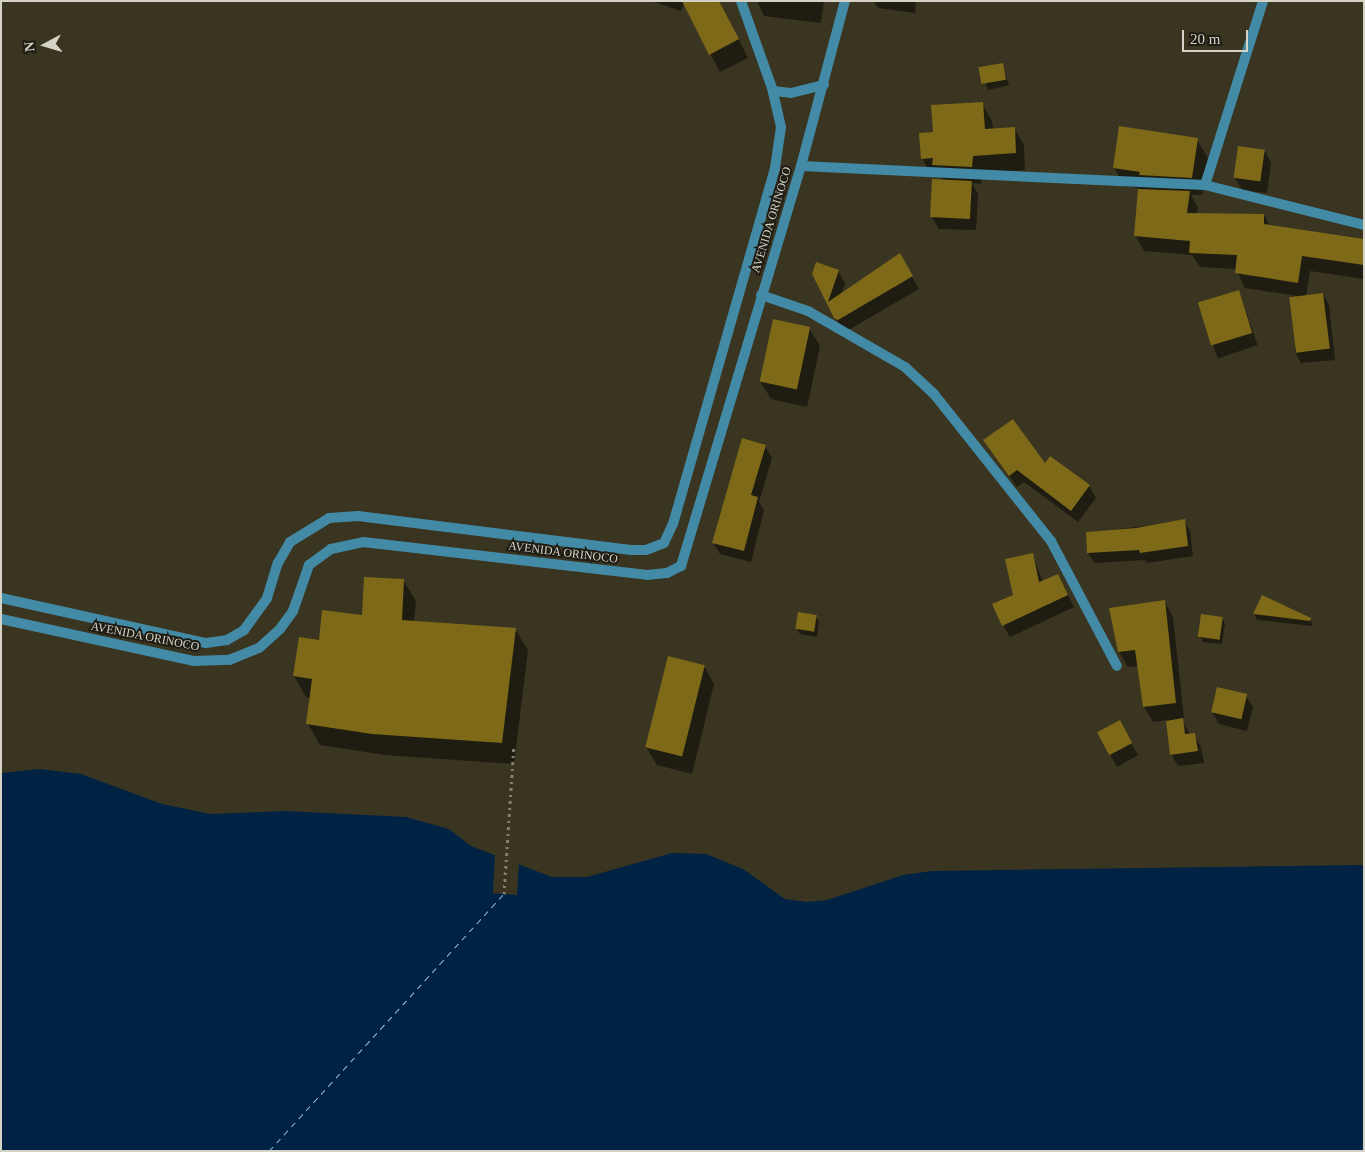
<!DOCTYPE html>
<style>
body{margin:0}
#map{position:relative;width:1365px;height:1152px;overflow:hidden;background:#3a3521;font-family:"Times New Roman",serif}
div>[style]{position:absolute}
[style*='--x']{left:calc(var(--x)*1px);top:calc(var(--y)*1px);width:calc(var(--w)*1px);rotate:calc(var(--a)*1deg)}
.water>*{inset:0;background:#002343}
.pier>*{inset:0;background:#3a3521}
.shadow>*{inset:0;background:#0007;transform-origin:0 0}
.ferry>*{height:1px;margin-top:-0.5px;transform-origin:0;background:repeating-linear-gradient(90deg,#96c9fe 0 6px,transparent 0 11px)}
.building>*{inset:0;background:#7d6918;transform-origin:0 0}
.path>*{height:3px;margin-top:-1.5px;transform-origin:0;background:repeating-linear-gradient(90deg,#848070 0 2.5px,transparent 0 6.5px)}
.minor>*{height:10px;margin:-5px;padding:0 5px;transform-origin:5px;border-radius:5px;background:#428aa5}
span{translate:-50% -50%;white-space:nowrap;text-align:center;line-height:1.15;-webkit-text-stroke:4px #1f1c14;paint-order:stroke}
.street-label{font-size:12px;color:#d5d2c6}
.frame{position:absolute;inset:0;border:2px solid #d5d2c6;pointer-events:none}
.north{position:absolute;left:20px;top:20px;width:50px;height:50px;-webkit-text-stroke:4px #1f1c14;paint-order:stroke;rotate:264deg;font-size:14px;font-weight:700;line-height:20px;text-align:center;color:#d5d2c6}
.north::after{content:'';display:block;margin:auto;width:18px;height:22px;background:#d5d2c6;clip-path:polygon(50% 0,100% 100%,50% 72%,0 100%)}
.scale{position:absolute;left:1182px;top:30px;width:66px;height:22px;box-sizing:border-box;border:2px solid #d5d2c6;border-top:0;padding-left:6px;font-size:15px;line-height:18px;white-space:nowrap;color:#d5d2c6;-webkit-text-stroke:4px #1f1c14;paint-order:stroke}
</style>
<div id="map">
<div class="water">
<div style="clip-path:polygon(40px 769px,81px 774px,162px 804px,210px 814px,286px 811px,406px 817px,449px 829px,471px 846px,552px 877px,587px 877px,672px 853px,706px 854px,743px 869px,785px 899px,807px 902px,827px 900px,903px 875px,932px 871px,1364px 865px,1364px 1151px,1px 1151px,1px 773px)"></div>
</div>
<div class="pier">
<div style="clip-path:polygon(495px 853px,519px 862px,517px 895px,493px 893px)"></div>
</div>
<div class="shadow">
<div style="clip-path:polygon(652px 1px,719px 1px,748px 58px,720px 72px,684px 3px,681px 11px)"></div>
<div style="clip-path:polygon(757px 1px,824px 1px,821px 23px,764px 16px)"></div>
<div style="clip-path:polygon(874px 1px,916px 1px,915px 13px,878px 8px)"></div>
<div style="clip-path:polygon(1002px 65px,1009px 85px,988px 90px,981px 70px)"></div>
<div style="clip-path:polygon(982px 104px,992px 121px,993px 129px,1014px 128px,1024px 145px,1025px 170px,982px 173px,981px 184px,972px 183px,978px 194px,976px 230px,939px 229px,932px 217px,933px 180px,943px 181px,940px 175px,932px 176px,922px 158px,934px 133px)"></div>
<div style="clip-path:polygon(1197px 140px,1208px 158px,1202px 195px,1191px 195px,1198px 208px,1197px 214px,1264px 215px,1270px 226px,1364px 240px,1364px 279px,1310px 271px,1306px 296px,1323px 294px,1329px 305px,1335px 360px,1301px 363px,1295px 352px,1297px 296px,1245px 288px,1236px 269px,1200px 267px,1192px 255px,1144px 251px,1135px 235px,1139px 188px,1125px 186px,1114px 168px)"></div>
<div style="clip-path:polygon(1265px 151px,1271px 163px,1267px 193px,1242px 190px,1235px 178px)"></div>
<div style="clip-path:polygon(900px 255px,919px 289px,845px 332px,842px 330px,814px 274px,838px 271px,845px 283px,841px 295px)"></div>
<div style="left:1239px;top:291px;width:57px;height:42px;rotate:71deg"></div>
<div style="clip-path:polygon(809px 328px,820px 346px,807px 407px,771px 399px,760px 381px)"></div>
<div style="clip-path:polygon(985px 441px,1089px 486px,1096px 498px,1078px 522px,1024px 482px,1017px 487px)"></div>
<div style="clip-path:polygon(765px 446px,772px 458px,759px 502px,764px 510px,751px 562px,720px 554px,713px 542px)"></div>
<div style="clip-path:polygon(1184px 521px,1190px 531px,1193px 556px,1147px 563px,1145px 560px,1094px 563px,1088px 553px,1087px 533px)"></div>
<div style="clip-path:polygon(1032px 554px,1043px 582px,1064px 587px,1074px 607px,1010px 637px,1003px 625px)"></div>
<div style="clip-path:polygon(403px 580px,416px 601px,414px 622px,515px 629px,528px 650px,514px 764px,385px 755px,320px 745px,308px 724px,311px 698px,306px 697px,294px 676px,300px 638px,320px 641px,363px 617px)"></div>
<div style="clip-path:polygon(1263px 597px,1310px 619px,1313px 626px,1257px 620px,1254px 614px)"></div>
<div style="clip-path:polygon(1164px 601px,1173px 617px,1184px 718px,1181px 718px,1190px 735px,1194px 735px,1201px 747px,1204px 763px,1178px 766px,1171px 754px,1167px 720px,1153px 722px,1144px 707px,1138px 666px,1128px 667px,1119px 652px)"></div>
<div style="clip-path:polygon(816px 616px,819px 622px,817px 637px,800px 634px,797px 629px)"></div>
<div style="clip-path:polygon(1222px 618px,1225px 624px,1222px 644px,1203px 642px,1200px 636px)"></div>
<div style="clip-path:polygon(704px 666px,714px 684px,692px 774px,657px 765px,646px 747px)"></div>
<div style="clip-path:polygon(1246px 696px,1253px 707px,1247px 731px,1219px 724px,1212px 712px)"></div>
<div style="left:1119px;top:722px;width:38px;height:24px;rotate:60deg"></div>
</div>
<div class="ferry">
<div style="--x:269;--y:1151;--w:348;--a:-47.6"></div>
</div>
<div class="building">
<div style="clip-path:polygon(682px 1px,719px 1px,739px 39px,709px 55px)"></div>
<div style="left:1003px;top:63px;width:17px;height:25px;rotate:80deg"></div>
<div style="clip-path:polygon(983px 102px,985px 129px,1015px 127px,1016px 153px,973px 156px,972px 167px,932px 165px,933px 158px,921px 159px,919px 133px,933px 132px,931px 105px)"></div>
<div style="clip-path:polygon(1119px 126px,1198px 138px,1192px 178px,1139px 175px,1140px 172px,1113px 168px)"></div>
<div style="left:1238px;top:146px;width:27px;height:32px;rotate:8deg"></div>
<div style="left:932px;top:179px;width:40px;height:38px;rotate:3deg"></div>
<div style="clip-path:polygon(1138px 189px,1190px 191px,1187px 213px,1264px 214px,1264px 224px,1364px 239px,1364px 265px,1302px 256px,1298px 283px,1235px 273px,1237px 255px,1189px 253px,1190px 241px,1134px 236px)"></div>
<div style="clip-path:polygon(900px 253px,913px 276px,838px 320px,834px 318px,812px 274px,816px 262px,839px 270px,828px 302px)"></div>
<div style="left:1239px;top:290px;width:45px;height:43px;rotate:73deg"></div>
<div style="left:1323px;top:293px;width:56px;height:34px;rotate:83deg"></div>
<div style="left:773px;top:319px;width:38px;height:64px;rotate:12deg"></div>
<div style="clip-path:polygon(1013px 419px,1045px 463px,1050px 456px,1090px 485px,1071px 511px,1017px 470px,1009px 476px,983px 440px)"></div>
<div style="clip-path:polygon(742px 438px,766px 445px,751px 495px,758px 497px,744px 551px,712px 543px)"></div>
<div style="clip-path:polygon(1185px 519px,1188px 546px,1140px 553px,1139px 550px,1087px 553px,1086px 532px,1136px 528px)"></div>
<div style="clip-path:polygon(1033px 553px,1039px 582px,1058px 574px,1068px 595px,1002px 626px,992px 604px,1013px 595px,1005px 559px)"></div>
<div style="clip-path:polygon(364px 577px,404px 579px,402px 620px,516px 628px,502px 743px,372px 734px,306px 724px,312px 679px,293px 676px,299px 637px,319px 640px,322px 610px,362px 615px)"></div>
<div style="clip-path:polygon(1262px 595px,1311px 618px,1310px 621px,1253px 614px)"></div>
<div style="clip-path:polygon(1165px 600px,1176px 703px,1143px 707px,1135px 650px,1118px 652px,1109px 608px)"></div>
<div style="left:798px;top:612px;width:19px;height:17px;rotate:9deg"></div>
<div style="left:1201px;top:614px;width:22px;height:23px;rotate:8deg"></div>
<div style="left:668px;top:656px;width:38px;height:94px;rotate:14deg"></div>
<div style="left:1217px;top:687px;width:31px;height:26px;rotate:13deg"></div>
<div style="clip-path:polygon(1183px 718px,1185px 734px,1195px 733px,1198px 751px,1170px 755px,1166px 721px)"></div>
<div style="left:1120px;top:720px;width:26px;height:26px;rotate:62deg"></div>
</div>
<div class="path">
<div style="--x:504;--y:894;--w:149;--a:-86.2"></div>
</div>
<div class="minor">
<div style="--x:741;--y:1;--w:96;--a:70.4"></div>
<div style="--x:773;--y:91;--w:18;--a:6"></div>
<div style="--x:791;--y:93;--w:34;--a:-14"></div>
<div style="--x:801;--y:166;--w:404;--a:2.7"></div>
<div style="--x:1205;--y:185;--w:164;--a:14.1"></div>
<div style="--x:1205;--y:185;--w:193;--a:-72.5"></div>
<div style="--x:761;--y:295;--w:50;--a:18.8"></div>
<div style="--x:808;--y:311;--w:112;--a:30"></div>
<div style="--x:905;--y:367;--w:40;--a:43"></div>
<div style="--x:934;--y:394;--w:188;--a:51.5"></div>
<div style="--x:1051;--y:541;--w:141;--a:62.2"></div>
<div style="--x:1;--y:598;--w:210;--a:12.4"></div>
<div style="--x:206;--y:643;--w:21;--a:-8"></div>
<div style="--x:227;--y:640;--w:20;--a:-30"></div>
<div style="--x:244;--y:630;--w:39;--a:-54"></div>
<div style="--x:267;--y:598;--w:37;--a:-73"></div>
<div style="--x:278;--y:563;--w:24;--a:-60"></div>
<div style="--x:290;--y:542;--w:46;--a:-31.6"></div>
<div style="--x:329;--y:518;--w:29;--a:-4"></div>
<div style="--x:358;--y:516;--w:275;--a:7.1"></div>
<div style="--x:631;--y:550;--w:15;--a:0"></div>
<div style="--x:646;--y:550;--w:19;--a:-21"></div>
<div style="--x:664;--y:543;--w:21;--a:-65"></div>
<div style="--x:673;--y:524;--w:370;--a:-74"></div>
<div style="--x:775;--y:168;--w:41;--a:-81.7"></div>
<div style="--x:781;--y:127;--w:37;--a:-103"></div>
<div style="--x:1;--y:619;--w:198;--a:12.3"></div>
<div style="--x:194;--y:661;--w:35;--a:-2"></div>
<div style="--x:229;--y:660;--w:32;--a:-22"></div>
<div style="--x:259;--y:648;--w:28;--a:-42"></div>
<div style="--x:280;--y:629;--w:22;--a:-54"></div>
<div style="--x:293;--y:611;--w:49;--a:-70.8"></div>
<div style="--x:309;--y:565;--w:27;--a:-36"></div>
<div style="--x:331;--y:549;--w:33;--a:-12"></div>
<div style="--x:363;--y:542;--w:286;--a:6.6"></div>
<div style="--x:647;--y:575;--w:20;--a:-6"></div>
<div style="--x:667;--y:573;--w:16;--a:-27"></div>
<div style="--x:681;--y:566;--w:418;--a:-73.3"></div>
<div style="--x:801;--y:166;--w:171;--a:-75.1"></div>
</div>
<div class="street-label">
<span style="left:772px;top:220px;rotate:-73deg">AVENIDA ORINOCO</span>
<span style="left:563px;top:553px;rotate:7deg">AVENIDA ORINOCO</span>
<span style="left:145px;top:637px;rotate:11deg">AVENIDA ORINOCO</span>
</div>
<div class="frame"></div>
<div class="north">N</div>
<div class="scale">20 m</div>
</div>
